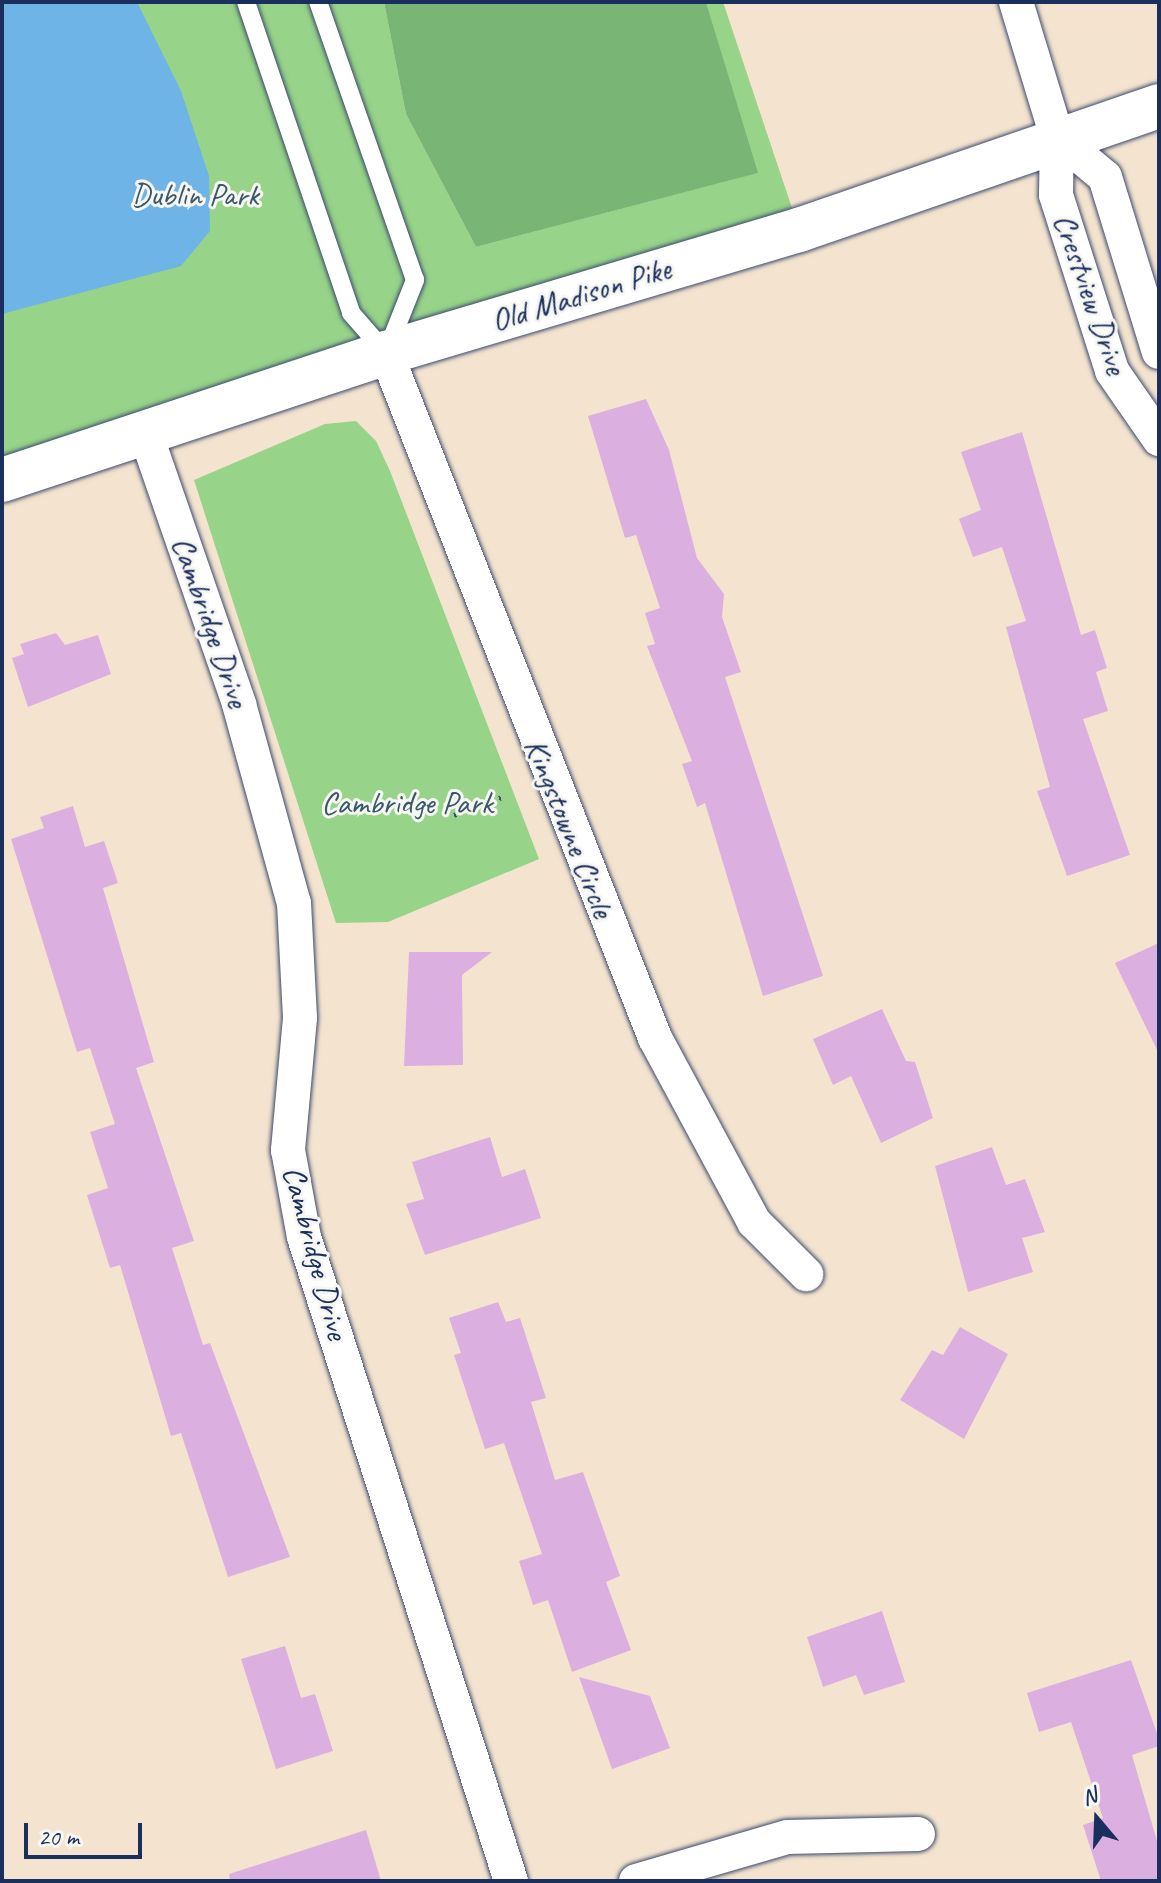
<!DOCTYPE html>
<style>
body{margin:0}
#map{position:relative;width:1161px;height:1883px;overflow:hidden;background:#f4e4cf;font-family:Caveat,sans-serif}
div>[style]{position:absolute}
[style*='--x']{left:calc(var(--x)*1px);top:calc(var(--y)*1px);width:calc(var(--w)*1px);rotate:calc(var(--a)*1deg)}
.green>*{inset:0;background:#97d388}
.forest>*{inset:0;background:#79b574}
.water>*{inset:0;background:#6fb4e6}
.building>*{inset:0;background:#dcafe1}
.path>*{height:5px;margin-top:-2.5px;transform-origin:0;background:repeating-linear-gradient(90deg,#3c4a6f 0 2px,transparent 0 8px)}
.roads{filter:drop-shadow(0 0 2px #3c4a6f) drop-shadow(0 0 2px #3c4a6f)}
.lane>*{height:18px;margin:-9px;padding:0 9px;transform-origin:9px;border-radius:9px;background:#fff}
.street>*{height:34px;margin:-17px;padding:0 17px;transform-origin:17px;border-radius:17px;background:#fff}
.secondary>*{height:44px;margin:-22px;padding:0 22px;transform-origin:22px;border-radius:22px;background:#fff}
span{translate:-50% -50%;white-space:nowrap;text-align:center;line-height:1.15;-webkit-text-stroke:6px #f6f6f2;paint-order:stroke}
.park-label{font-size:32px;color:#3a5868}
.street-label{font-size:32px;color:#1b2f5e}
.frame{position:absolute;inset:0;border:4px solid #1b2f5e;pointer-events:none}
.north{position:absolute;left:1057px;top:1779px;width:80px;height:80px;-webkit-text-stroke:6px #f6f6f2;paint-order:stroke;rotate:341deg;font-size:22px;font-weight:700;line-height:32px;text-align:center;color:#1b2f5e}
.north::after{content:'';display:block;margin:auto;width:28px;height:36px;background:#1b2f5e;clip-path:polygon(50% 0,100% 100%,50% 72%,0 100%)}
.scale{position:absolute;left:24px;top:1823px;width:118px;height:36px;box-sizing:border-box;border:4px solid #1b2f5e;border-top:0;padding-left:10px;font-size:24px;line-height:28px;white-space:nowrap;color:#1b2f5e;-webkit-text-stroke:6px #f6f6f2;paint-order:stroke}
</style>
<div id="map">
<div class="green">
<div style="clip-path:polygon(2px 2px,384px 2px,406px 114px,476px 247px,757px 173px,706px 2px,723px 2px,795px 217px,2px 461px)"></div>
<div style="clip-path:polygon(356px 421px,376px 441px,390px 471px,539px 859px,388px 922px,336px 923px,194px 480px,325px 424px)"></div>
</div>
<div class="forest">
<div style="clip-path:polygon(384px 2px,706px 2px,758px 173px,476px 247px,406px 114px)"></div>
</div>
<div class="water">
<div style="clip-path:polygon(2px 2px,137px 2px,181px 91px,209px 176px,210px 231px,181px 266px,2px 314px)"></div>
</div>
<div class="building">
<div style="clip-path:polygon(646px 399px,669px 450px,697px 558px,724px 594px,722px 617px,741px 672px,725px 677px,823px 976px,763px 996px,705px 803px,697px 807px,682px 764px,692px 761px,647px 646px,655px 644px,645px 613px,660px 608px,636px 535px,625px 538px,588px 416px)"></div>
<div style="clip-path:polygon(1022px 432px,1081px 635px,1095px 630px,1107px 668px,1096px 672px,1108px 711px,1083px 719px,1130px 855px,1067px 876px,1037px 791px,1050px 787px,1006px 627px,1026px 621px,1002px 547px,973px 557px,959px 519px,981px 510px,961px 452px)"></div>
<div style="clip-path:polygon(56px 633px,65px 645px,98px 635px,111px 674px,28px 707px,12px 658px,24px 654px,20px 644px)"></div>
<div style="clip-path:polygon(73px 806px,85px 847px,104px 841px,118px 883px,103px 888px,154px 1062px,136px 1068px,194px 1241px,172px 1248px,203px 1345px,210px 1343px,290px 1557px,228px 1577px,181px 1433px,171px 1436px,120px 1265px,110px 1268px,87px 1195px,108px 1188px,90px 1132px,115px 1124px,90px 1048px,77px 1052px,11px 839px,44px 828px,40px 817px)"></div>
<div style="clip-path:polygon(1159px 943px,1159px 1054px,1115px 963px)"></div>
<div style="clip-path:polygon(409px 952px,492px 952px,462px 975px,463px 1065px,404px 1066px)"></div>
<div style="clip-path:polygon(882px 1009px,906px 1061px,915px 1062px,933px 1118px,881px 1143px,851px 1076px,833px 1085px,813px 1039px)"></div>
<div style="clip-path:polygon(490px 1137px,502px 1177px,525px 1169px,541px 1218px,425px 1255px,406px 1204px,424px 1199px,412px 1162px)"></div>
<div style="clip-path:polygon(992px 1147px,1006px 1185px,1025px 1179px,1045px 1232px,1022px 1238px,1033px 1272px,968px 1292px,935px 1166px)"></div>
<div style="clip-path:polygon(498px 1302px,506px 1322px,520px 1318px,546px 1398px,531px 1402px,555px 1480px,583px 1472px,620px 1576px,606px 1582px,631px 1650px,572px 1672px,548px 1600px,533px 1605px,519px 1561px,542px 1554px,504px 1443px,485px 1449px,454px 1355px,461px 1353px,449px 1318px)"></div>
<div style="clip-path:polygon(960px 1327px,1008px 1354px,964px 1439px,900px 1400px,932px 1350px,943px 1355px)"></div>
<div style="clip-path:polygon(882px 1611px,905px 1682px,864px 1695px,856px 1675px,823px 1687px,807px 1637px)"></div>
<div style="clip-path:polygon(285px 1646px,301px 1698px,315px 1694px,333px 1751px,276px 1769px,241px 1659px)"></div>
<div style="clip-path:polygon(1131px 1660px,1159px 1739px,1159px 1746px,1132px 1755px,1159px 1848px,1159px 1881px,1101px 1881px,1083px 1825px,1103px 1818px,1071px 1722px,1039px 1732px,1027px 1693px)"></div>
<div style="clip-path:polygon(579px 1677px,650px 1696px,670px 1748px,612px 1769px)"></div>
<div style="clip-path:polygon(366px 1830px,381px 1881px,230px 1881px,229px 1874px)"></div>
</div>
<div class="path">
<div style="--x:454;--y:815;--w:51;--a:-20.6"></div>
</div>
<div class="roads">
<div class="lane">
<div style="--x:246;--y:2;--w:328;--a:71.3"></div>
<div style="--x:351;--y:313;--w:53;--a:48.8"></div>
<div style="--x:386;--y:353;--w:79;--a:-68.3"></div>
<div style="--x:415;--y:280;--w:294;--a:-109.2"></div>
</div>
<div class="street">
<div style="--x:1016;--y:2;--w:141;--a:73.1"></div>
<div style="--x:1057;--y:137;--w:58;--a:91"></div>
<div style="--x:1056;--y:195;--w:185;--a:72.3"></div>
<div style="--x:1112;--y:371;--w:83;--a:55.3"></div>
<div style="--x:1057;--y:137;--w:62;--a:39.8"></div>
<div style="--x:1105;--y:177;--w:183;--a:72.9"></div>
<div style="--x:386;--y:353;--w:736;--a:68.56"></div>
<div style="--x:655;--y:1038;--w:209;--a:61.7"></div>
<div style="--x:754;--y:1222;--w:74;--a:45"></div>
<div style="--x:145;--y:432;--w:288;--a:70.9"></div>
<div style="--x:239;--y:704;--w:206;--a:74.6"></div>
<div style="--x:294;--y:903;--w:115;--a:87"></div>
<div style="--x:300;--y:1018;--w:133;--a:95.2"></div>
<div style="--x:288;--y:1150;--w:88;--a:79.6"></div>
<div style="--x:304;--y:1237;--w:676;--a:72.18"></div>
<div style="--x:636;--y:1881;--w:157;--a:-16.2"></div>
<div style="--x:787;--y:1837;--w:131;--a:-1.3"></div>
</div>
<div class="secondary">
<div style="--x:2;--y:480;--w:404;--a:-18.3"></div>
<div style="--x:386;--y:353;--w:431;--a:-16.6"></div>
<div style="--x:799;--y:230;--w:381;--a:-19"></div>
</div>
</div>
<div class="park-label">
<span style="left:195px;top:195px">Dublin Park</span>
<span style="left:407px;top:803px">Cambridge Park</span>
</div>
<div class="street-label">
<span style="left:1090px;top:294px;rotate:71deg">Crestview Drive</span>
<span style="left:581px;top:295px;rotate:-17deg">Old Madison Pike</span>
<span style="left:210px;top:622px;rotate:71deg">Cambridge Drive</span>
<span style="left:569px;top:828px;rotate:68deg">Kingstowne Circle</span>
<span style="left:315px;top:1253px;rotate:75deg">Cambridge Drive</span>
</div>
<div class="frame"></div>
<div class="north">N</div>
<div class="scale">20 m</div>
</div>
